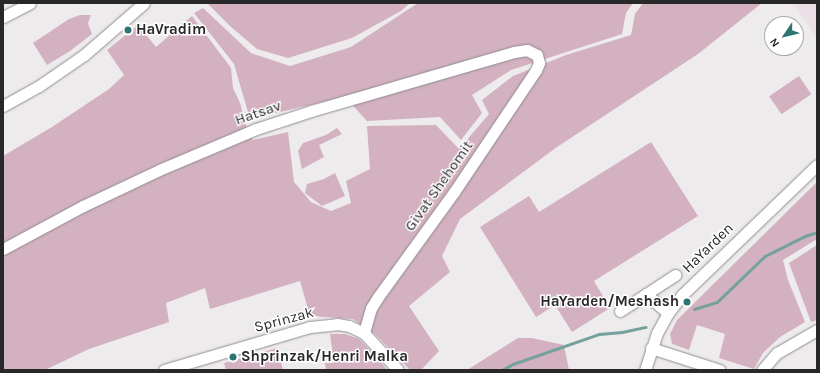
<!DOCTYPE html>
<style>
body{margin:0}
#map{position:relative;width:820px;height:373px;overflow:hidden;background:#eeebec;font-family:Karla,sans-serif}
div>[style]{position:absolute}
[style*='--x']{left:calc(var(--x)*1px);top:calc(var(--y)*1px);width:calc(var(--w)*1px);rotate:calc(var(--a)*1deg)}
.built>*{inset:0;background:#ece0e6}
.green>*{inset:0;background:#d3b1c1;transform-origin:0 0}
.stream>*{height:2.5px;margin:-1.25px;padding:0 1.25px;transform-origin:1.25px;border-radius:1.25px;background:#75a19d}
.roads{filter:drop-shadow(0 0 1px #918d8f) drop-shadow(0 0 1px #918d8f)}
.minor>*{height:11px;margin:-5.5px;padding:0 5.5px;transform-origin:5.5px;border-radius:5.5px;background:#fff}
.dots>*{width:11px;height:11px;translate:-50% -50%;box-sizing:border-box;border:2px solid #fff;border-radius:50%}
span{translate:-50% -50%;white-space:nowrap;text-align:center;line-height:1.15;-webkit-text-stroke:3px #fff;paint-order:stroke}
.poi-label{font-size:15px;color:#292829;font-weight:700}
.left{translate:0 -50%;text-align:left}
.right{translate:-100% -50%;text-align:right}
.street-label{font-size:15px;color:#292829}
.frame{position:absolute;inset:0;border:4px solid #292829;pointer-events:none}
.north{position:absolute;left:764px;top:16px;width:40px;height:40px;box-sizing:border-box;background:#fff;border:1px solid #a9a9a9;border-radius:50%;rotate:235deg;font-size:11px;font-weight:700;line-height:16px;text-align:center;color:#292829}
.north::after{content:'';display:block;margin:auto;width:14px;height:18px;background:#2c7570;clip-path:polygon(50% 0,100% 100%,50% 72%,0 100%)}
</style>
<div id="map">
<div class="built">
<div style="clip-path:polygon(793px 3px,817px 3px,817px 39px)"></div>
</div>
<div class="green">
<div style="clip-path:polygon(207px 3px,410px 3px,401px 11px,352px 38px,288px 58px,257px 49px,230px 26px)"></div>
<div style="clip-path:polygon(418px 3px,633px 3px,626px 13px,622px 34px,511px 70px,472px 95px,482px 113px,461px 140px,440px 117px,367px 121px,345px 97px,250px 119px,234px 64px,194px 13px,203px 8px,251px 53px,290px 66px,351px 47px)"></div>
<div style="clip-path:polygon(643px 3px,762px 3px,698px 54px,557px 147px,460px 219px,442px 256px,450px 272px,409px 306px,439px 351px,421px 370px,410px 370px,376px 335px,353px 319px,310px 316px,300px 281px,210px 309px,205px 288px,166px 303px,169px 322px,89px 349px,45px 370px,3px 370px,3px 156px,52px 127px,109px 89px,124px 75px,107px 50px,138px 25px,156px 47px,192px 16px,231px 68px,233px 88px,240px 103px,247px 129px,253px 140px,288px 132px,294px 182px,311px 202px,331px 211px,351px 203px,346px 181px,370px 169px,367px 126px,436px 125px,459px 149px,489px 114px,482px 100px,513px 76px,566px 55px,631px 35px,635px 14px)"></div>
<div style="clip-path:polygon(80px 15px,91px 15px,88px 23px,92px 34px,70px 51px,47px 65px,33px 43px,69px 19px)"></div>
<div style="left:799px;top:76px;width:22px;height:36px;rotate:56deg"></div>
<div style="clip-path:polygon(337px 128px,342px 134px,319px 145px,324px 157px,302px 169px,298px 151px,303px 143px,326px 135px)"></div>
<div style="clip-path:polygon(651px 142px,698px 216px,594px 281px,610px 308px,572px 332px,555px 305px,536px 317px,480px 227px,529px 196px,539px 212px)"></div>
<div style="clip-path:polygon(335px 173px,345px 196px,322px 206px,305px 193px,307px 184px,324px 179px)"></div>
<div style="clip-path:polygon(817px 182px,817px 239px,783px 260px,788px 280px,805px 322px,780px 337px,763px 353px,754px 369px,719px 358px,725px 334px,697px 325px,689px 350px,672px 344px,670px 334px,677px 320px)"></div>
<div style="clip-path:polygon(817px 245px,817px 320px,811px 322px,789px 263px)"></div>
<div style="clip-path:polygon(330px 334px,345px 334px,359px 339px,373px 353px,387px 370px,326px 370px,325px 363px,334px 363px)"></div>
<div style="clip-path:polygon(518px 338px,532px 338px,564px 345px,569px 370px,467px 370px)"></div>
<div style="clip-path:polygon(277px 348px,283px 370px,226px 370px,224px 363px)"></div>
</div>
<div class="stream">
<div style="--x:694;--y:309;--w:24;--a:-17"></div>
<div style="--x:717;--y:302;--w:66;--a:-43.8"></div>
<div style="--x:765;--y:256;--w:45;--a:-26.6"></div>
<div style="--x:805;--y:236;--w:13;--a:-18"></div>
<div style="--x:502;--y:370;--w:13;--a:-29"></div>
<div style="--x:513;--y:364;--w:91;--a:-19.2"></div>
<div style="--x:599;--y:334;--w:23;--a:-5"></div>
<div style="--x:622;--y:332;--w:24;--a:-12"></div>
</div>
<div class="roads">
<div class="minor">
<div style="--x:3;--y:17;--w:30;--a:-27"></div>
<div style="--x:3;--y:106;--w:41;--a:-29.1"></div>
<div style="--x:39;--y:86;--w:55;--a:-34.6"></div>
<div style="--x:84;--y:55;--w:79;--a:-40.9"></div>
<div style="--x:3;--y:249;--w:91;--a:-28.3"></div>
<div style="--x:83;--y:206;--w:84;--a:-25.3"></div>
<div style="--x:159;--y:170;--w:105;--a:-22.9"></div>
<div style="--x:256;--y:129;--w:58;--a:-18.1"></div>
<div style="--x:311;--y:111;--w:211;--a:-16.2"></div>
<div style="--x:514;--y:52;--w:13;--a:-9"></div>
<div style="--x:527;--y:50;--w:11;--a:27"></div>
<div style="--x:537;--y:55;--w:8;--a:76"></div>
<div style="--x:539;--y:63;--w:8;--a:113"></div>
<div style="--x:536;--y:70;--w:147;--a:123.9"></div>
<div style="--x:454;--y:192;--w:130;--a:125.9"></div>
<div style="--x:378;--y:297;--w:13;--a:122"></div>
<div style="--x:371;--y:308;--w:26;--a:106"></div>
<div style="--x:646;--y:294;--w:35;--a:-33"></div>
<div style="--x:620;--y:311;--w:31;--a:-33"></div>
<div style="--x:646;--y:294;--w:29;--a:41"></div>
<div style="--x:651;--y:348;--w:72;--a:17.7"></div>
<div style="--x:164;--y:370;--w:152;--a:-16.4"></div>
<div style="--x:310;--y:327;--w:27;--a:-6"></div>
<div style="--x:337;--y:324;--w:12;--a:9"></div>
<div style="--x:349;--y:326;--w:17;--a:25"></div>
<div style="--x:364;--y:333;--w:50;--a:47.4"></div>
<div style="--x:645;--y:370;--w:39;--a:-72"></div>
<div style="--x:657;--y:333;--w:23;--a:-61"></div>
<div style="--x:668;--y:313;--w:24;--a:-52"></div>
<div style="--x:683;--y:294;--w:186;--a:-43.9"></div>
<div style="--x:762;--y:370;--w:23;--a:-49"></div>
<div style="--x:777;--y:353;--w:46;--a:-29.9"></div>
</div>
</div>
<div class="dots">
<div style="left:128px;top:30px;background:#2c7570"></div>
<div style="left:687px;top:302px;background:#2c7570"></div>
<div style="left:233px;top:357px;background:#2c7570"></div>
</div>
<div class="poi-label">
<span class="left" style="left:136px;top:30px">HaVradim</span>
<span class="right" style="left:679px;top:302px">HaYarden/Meshash</span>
<span class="left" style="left:241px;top:357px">Shprinzak/Henri Malka</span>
</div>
<div class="street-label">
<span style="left:258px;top:113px;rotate:-19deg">Hatsav</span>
<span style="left:439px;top:186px;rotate:-55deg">Givat Shehomit</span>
<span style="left:708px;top:248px;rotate:-44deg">HaYarden</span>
<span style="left:284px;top:320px;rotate:-15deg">Sprinzak</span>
</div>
<div class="frame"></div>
<div class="north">N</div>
</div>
